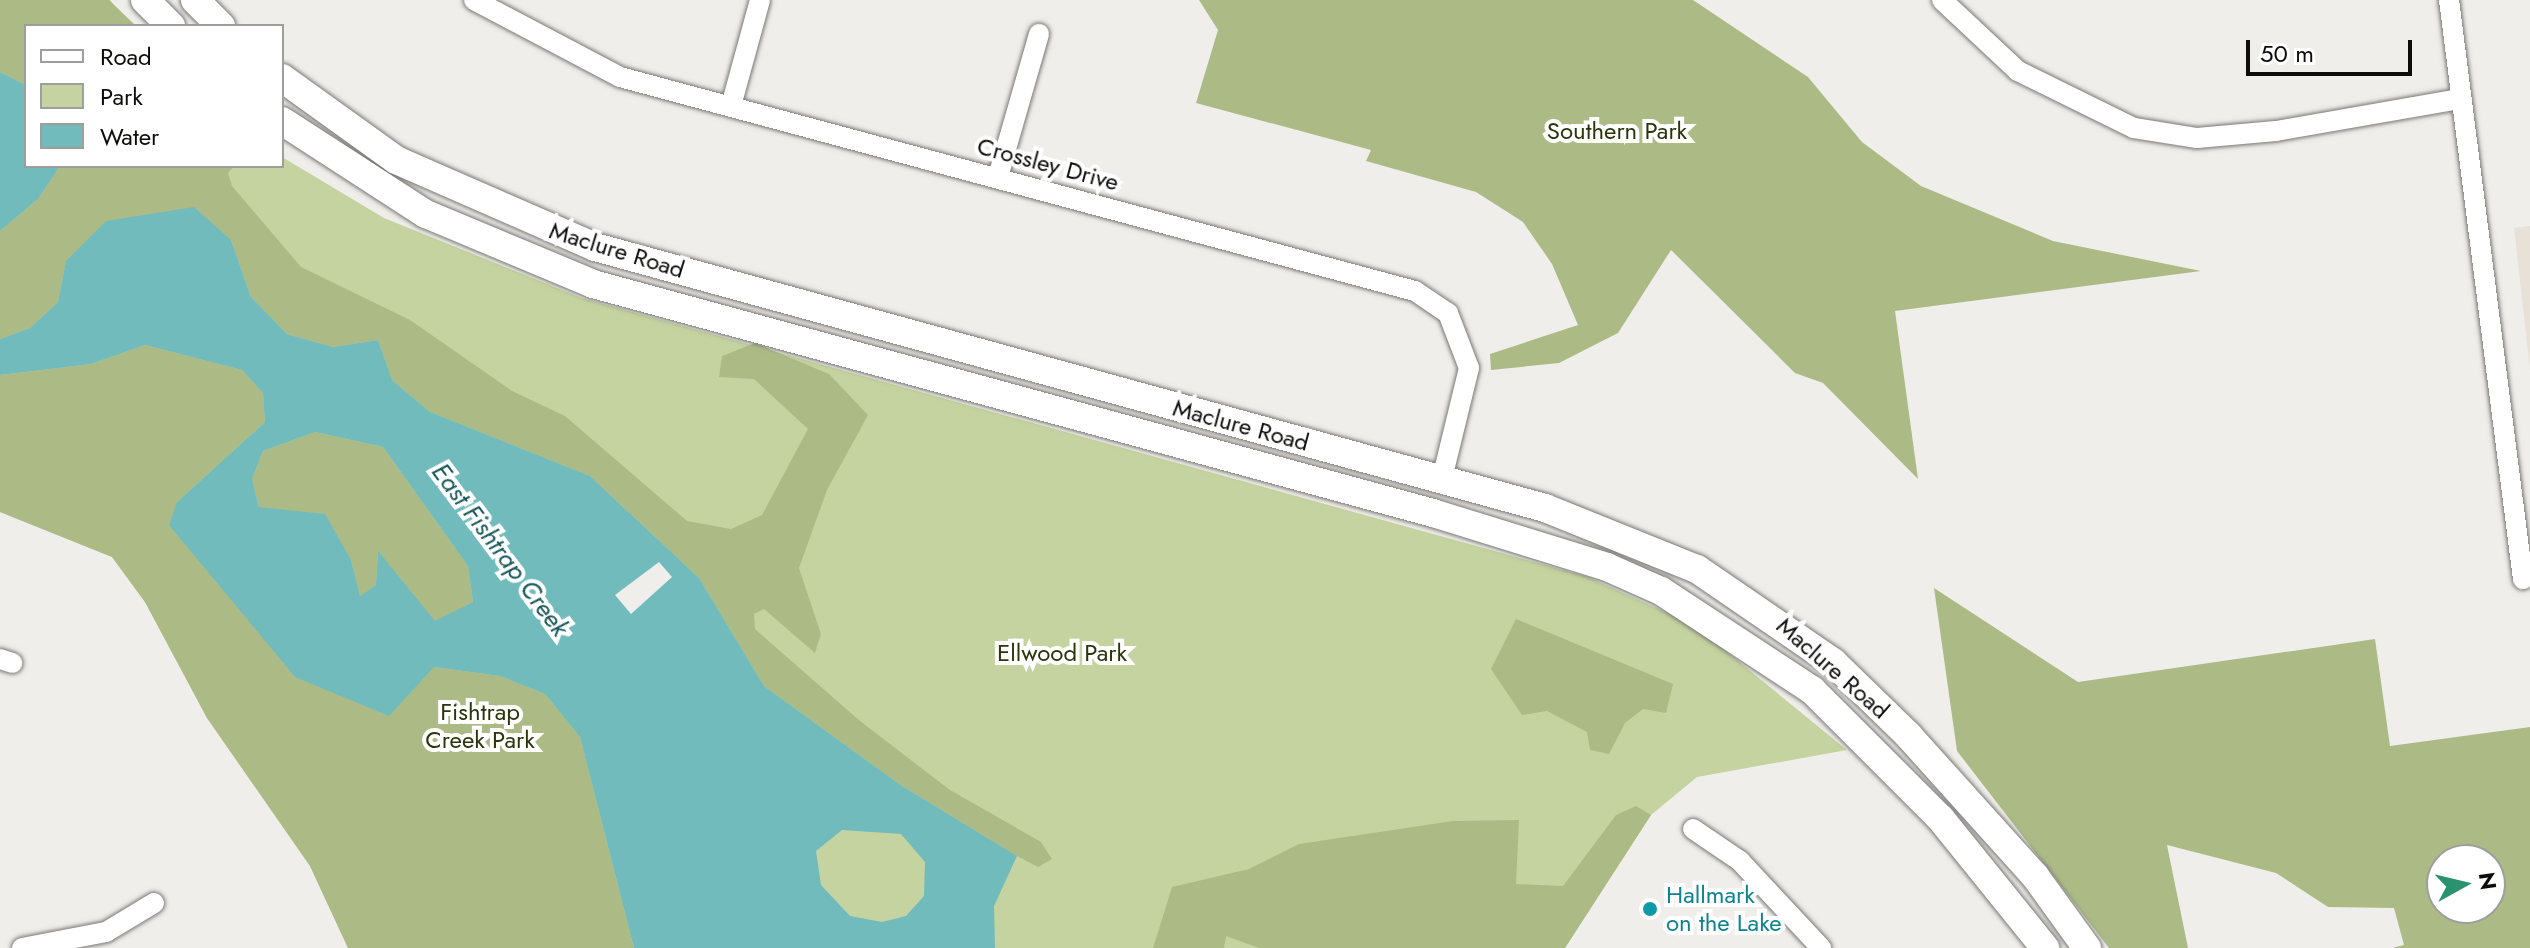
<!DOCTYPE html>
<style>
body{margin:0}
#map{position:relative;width:2530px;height:948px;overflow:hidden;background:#f0eeeb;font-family:Jost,sans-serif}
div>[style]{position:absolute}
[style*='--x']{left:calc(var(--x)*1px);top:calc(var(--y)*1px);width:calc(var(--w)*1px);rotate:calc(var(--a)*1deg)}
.built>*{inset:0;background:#e7e1d7}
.green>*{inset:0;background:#c4d3a0}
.forest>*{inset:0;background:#acbb86}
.water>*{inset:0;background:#71bbbd}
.pier>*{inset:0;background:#f0eeeb}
.roads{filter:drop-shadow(0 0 2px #797875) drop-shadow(0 0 2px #797875)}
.street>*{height:20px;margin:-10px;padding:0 10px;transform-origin:10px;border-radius:10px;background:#fff}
.secondary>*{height:28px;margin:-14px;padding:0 14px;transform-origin:14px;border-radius:14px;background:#fff}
.dots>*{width:22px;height:22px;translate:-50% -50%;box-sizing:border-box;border:4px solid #fff;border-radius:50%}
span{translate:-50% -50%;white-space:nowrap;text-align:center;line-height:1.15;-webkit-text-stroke:8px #fff;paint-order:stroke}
.park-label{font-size:24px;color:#2b340b}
.street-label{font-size:24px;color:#0c0c0b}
.culture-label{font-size:24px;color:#0d838f}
.left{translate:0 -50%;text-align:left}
.water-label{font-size:26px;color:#18585a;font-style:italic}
.legend{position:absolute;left:24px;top:24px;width:260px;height:144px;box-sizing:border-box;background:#fff;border:2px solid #9e9e9d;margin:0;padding:10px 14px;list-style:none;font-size:24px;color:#0c0c0b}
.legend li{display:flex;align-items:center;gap:16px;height:40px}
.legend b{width:40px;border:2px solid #9e9e9d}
.north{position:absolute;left:2426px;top:844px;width:80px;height:80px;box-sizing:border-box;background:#fff;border:2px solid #9e9e9d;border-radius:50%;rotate:82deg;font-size:22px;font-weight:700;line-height:32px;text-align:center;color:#0c0c0b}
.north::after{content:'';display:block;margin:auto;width:28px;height:36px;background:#2b926f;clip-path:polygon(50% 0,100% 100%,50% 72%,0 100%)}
.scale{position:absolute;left:2246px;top:40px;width:166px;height:36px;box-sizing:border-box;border:4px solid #0c0c0b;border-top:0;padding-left:10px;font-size:24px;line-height:28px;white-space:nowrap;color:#0c0c0b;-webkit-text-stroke:6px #fff;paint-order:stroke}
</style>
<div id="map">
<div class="built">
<div style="clip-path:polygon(2530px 226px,2530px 370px,2514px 228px)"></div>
</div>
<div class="green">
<div style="clip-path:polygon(0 0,110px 0,121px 14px,26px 26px,26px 166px,282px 166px,282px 157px,384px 218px,582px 298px,1588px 577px,1694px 625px,1847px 750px,1697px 777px,1651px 815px,1565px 948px,348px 948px,310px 866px,207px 718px,145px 602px,112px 557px,0 512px)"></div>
</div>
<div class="forest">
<div style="clip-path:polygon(0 0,109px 0,136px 26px,26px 26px,26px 85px,0 72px)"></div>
<div style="clip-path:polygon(1199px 0,1693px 0,1808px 77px,1862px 142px,1921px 186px,2053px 241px,2201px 271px,1895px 311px,1918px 479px,1823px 383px,1795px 373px,1671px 250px,1618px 333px,1559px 363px,1491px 370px,1490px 354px,1578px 325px,1552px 264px,1523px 222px,1476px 192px,1366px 161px,1371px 150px,1196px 103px,1218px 30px)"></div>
<div style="clip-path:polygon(60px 166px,234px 166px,228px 173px,232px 186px,301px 267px,410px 320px,512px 391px,565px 416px,687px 521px,731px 529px,762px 515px,808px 429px,754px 379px,719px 377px,722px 356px,755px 343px,829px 374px,868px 415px,827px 490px,799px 568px,821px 634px,815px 653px,764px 609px,754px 614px,755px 629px,860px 721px,950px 790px,1041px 842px,1052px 859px,1038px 867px,1017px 856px,899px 784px,764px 686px,699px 578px,590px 476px,430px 412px,392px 380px,378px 340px,333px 347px,287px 334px,251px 297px,231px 240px,66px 261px,58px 302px,30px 328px,0 339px,0 231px,38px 199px)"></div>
<div style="clip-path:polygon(145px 345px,242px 370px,263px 393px,265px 422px,177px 502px,434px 667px,500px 676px,545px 694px,580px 737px,634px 948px,348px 948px,310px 866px,207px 718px,145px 602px,112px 557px,0 512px,0 375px,91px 364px)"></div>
<div style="clip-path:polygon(315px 432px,383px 447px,468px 566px,473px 602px,435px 622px,378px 552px,376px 585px,360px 596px,351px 560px,259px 507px,252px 479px,263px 451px)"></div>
<div style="clip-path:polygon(evenodd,1934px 588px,2078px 682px,2375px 639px,2390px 746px,2530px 727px,2530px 948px,2392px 948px,2404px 945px,2394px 908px,2328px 907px,2276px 873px,2167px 845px,2188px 948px,2109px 948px,1957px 751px,1934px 588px,2442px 860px,2490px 860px,2490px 908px,2442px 908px,2442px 860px)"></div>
<div style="clip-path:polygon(1516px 619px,1673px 684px,1666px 713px,1643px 709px,1625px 723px,1609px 754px,1590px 750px,1587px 732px,1547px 711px,1522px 715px,1491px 669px)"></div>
<div style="clip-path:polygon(1636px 806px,1651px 815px,1565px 948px,1259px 948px,1226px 936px,1224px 948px,1153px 948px,1172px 887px,1249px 869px,1299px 844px,1453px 821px,1519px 820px,1516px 884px,1563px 886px,1616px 815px)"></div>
</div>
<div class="water">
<div style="clip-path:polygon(0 72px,26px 85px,26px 166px,60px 166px,38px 199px,0 231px)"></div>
<div style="clip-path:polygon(evenodd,194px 207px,231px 240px,251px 297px,287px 334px,333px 347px,378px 340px,392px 380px,430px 412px,590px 476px,699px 578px,764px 686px,899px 784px,1017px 856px,994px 906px,995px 948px,634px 948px,580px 737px,545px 694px,500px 676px,434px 667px,389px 716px,295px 677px,169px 525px,177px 502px,265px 422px,263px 393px,242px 370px,145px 345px,91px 364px,0 375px,0 339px,30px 328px,58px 302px,66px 261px,106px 221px,194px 207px,315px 432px,383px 447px,468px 566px,473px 602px,435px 621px,378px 551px,376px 585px,360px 596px,351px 560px,325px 514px,259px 507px,252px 479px,263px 451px,315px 432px,194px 207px,842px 830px,901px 834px,925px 862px,924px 896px,906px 916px,882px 922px,850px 916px,821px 885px,816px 851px,842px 830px)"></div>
</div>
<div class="pier">
<div style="clip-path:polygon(659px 562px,672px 577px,631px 614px,615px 595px)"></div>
</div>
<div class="roads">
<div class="street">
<div style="--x:474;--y:0;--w:165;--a:27.8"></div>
<div style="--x:620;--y:77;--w:823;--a:15.07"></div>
<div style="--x:1415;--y:291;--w:40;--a:34"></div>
<div style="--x:1448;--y:313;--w:59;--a:69.1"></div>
<div style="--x:1469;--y:368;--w:114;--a:103.7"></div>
<div style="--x:1942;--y:0;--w:104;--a:43.1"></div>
<div style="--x:2018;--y:71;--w:129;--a:26.2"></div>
<div style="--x:2134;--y:128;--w:64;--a:9"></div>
<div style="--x:2197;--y:138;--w:79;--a:-5.1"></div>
<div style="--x:2276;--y:131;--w:187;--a:-9.9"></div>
<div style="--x:2449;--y:0;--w:584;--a:82.72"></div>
<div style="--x:731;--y:106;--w:110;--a:-74.7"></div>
<div style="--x:998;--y:177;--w:149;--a:-74"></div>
<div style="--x:0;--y:659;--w:13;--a:18"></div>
<div style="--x:1693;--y:829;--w:57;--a:34.2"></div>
<div style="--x:1740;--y:861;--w:119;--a:47"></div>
<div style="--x:22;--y:948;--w:86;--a:-10.8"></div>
<div style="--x:106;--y:932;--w:56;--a:-31.1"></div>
</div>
<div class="secondary">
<div style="--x:145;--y:0;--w:37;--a:45"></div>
<div style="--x:195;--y:0;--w:37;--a:45"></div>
<div style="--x:282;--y:78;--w:140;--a:35.7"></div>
<div style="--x:396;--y:160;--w:217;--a:23.6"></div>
<div style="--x:595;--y:247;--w:985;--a:15.36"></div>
<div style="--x:1545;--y:508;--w:164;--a:21.9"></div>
<div style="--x:1697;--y:569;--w:165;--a:34.4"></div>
<div style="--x:1833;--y:662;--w:105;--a:44.2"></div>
<div style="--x:1908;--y:735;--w:190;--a:48"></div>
<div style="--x:2035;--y:876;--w:89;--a:54.2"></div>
<div style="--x:282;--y:121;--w:171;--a:32.9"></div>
<div style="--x:426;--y:214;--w:181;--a:22.7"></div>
<div style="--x:593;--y:284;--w:871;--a:15.25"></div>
<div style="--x:1433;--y:513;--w:182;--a:17.2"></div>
<div style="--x:1607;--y:567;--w:59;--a:24"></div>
<div style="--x:1661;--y:591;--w:181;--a:33.3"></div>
<div style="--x:1812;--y:690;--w:182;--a:45"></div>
<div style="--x:1941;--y:819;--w:166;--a:51.1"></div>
</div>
</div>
<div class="dots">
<div style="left:1650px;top:909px;background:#0f9aa8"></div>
</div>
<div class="park-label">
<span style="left:1617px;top:131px">Southern Park</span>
<span style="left:1062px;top:653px">Ellwood Park</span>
<span style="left:480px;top:726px">Fishtrap<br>Creek Park</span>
</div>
<div class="street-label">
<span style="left:1048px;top:164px;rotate:15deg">Crossley Drive</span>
<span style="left:617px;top:250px;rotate:17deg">Maclure Road</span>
<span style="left:1241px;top:425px;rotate:15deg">Maclure Road</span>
<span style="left:1833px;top:668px;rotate:41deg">Maclure Road</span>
</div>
<div class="culture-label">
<span class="left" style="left:1666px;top:909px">Hallmark<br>on the Lake</span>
</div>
<div class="water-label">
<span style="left:500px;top:550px;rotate:53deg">East Fishtrap Creek</span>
</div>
<ul class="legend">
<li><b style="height:10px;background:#fff"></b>Road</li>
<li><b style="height:22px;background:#c4d3a0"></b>Park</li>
<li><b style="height:22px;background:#71bbbd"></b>Water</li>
</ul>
<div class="north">N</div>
<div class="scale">50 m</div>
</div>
